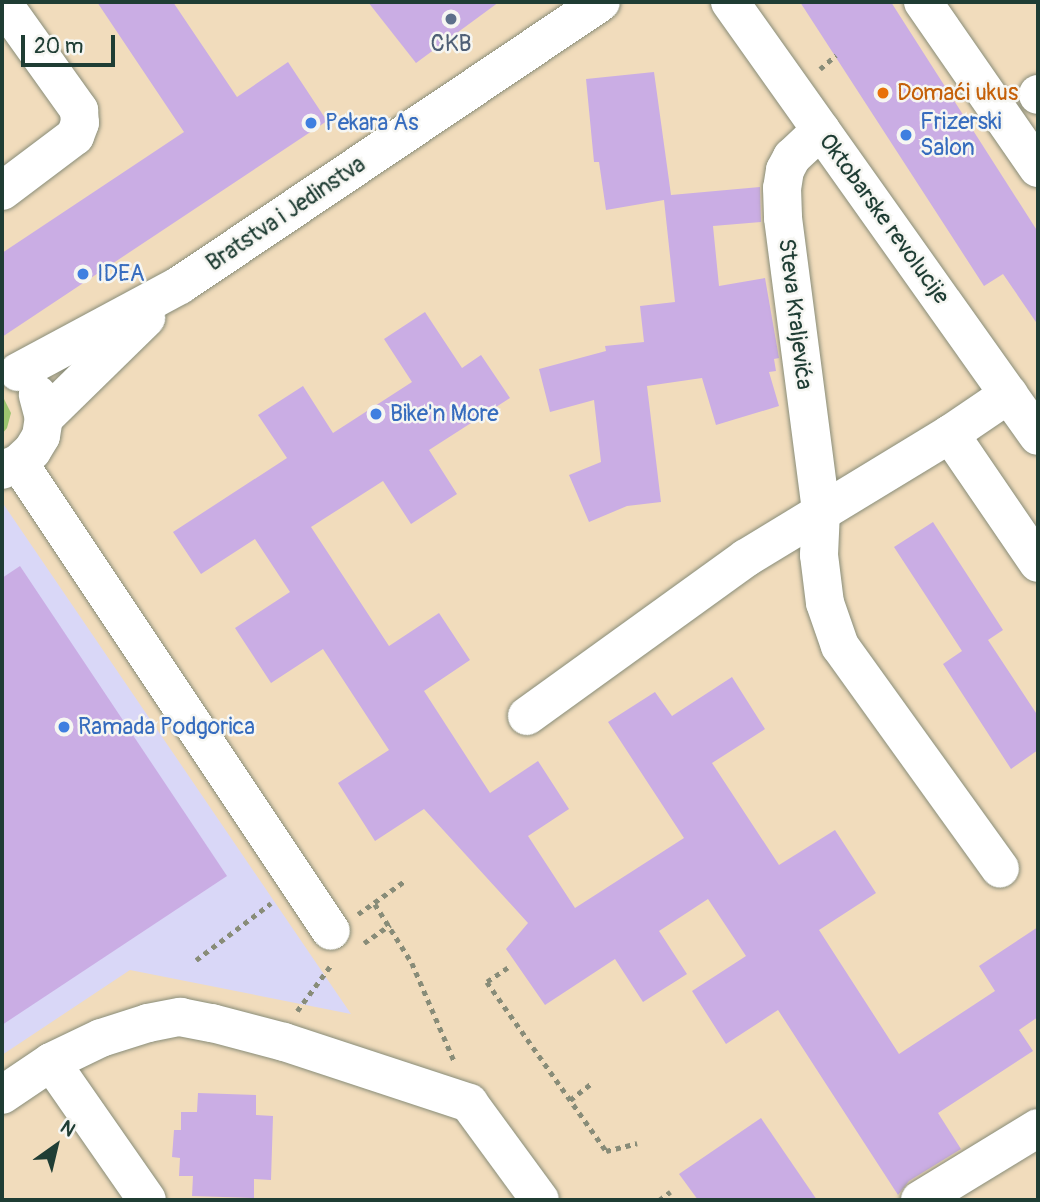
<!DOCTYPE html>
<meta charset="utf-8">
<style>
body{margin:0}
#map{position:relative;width:1040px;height:1202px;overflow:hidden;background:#f1dcbc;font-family:Pangolin,sans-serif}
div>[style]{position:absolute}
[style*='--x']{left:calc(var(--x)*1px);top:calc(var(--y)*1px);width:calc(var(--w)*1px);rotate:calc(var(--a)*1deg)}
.built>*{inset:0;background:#d9d7f7}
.green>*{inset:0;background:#9dc570}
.building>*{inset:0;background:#caade4}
.path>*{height:4.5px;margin-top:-2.25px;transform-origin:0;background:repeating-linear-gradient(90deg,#888c78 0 5px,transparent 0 10px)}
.roads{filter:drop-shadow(0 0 2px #888c78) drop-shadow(0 0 2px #888c78)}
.minor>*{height:38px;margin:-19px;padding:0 19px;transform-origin:19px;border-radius:19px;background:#fff}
.major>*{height:38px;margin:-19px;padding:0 19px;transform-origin:19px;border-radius:19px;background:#fff}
.dots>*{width:19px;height:19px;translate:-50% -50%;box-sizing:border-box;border:4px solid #f6f6f2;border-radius:50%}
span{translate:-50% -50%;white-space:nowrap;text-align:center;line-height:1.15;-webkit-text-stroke:5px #f6f6f2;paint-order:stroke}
.service-label{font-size:23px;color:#4e5e75}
.food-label{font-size:23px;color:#c56008}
.left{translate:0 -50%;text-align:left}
.shop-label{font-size:23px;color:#366cbe}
.street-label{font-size:23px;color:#1f3d34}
.frame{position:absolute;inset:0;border:4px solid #1f3d34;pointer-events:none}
.north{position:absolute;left:21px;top:1111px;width:70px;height:70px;-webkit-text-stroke:5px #f6f6f2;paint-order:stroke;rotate:34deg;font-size:19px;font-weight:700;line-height:28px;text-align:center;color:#1f3d34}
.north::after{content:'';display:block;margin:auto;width:24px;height:32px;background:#1f3d34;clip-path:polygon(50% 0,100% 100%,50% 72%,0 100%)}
.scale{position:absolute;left:21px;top:35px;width:94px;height:32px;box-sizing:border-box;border:4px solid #1f3d34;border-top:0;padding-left:9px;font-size:21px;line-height:24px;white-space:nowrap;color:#1f3d34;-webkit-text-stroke:5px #f6f6f2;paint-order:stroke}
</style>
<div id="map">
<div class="built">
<div style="clip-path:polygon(2px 502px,351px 1014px,130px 970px,2px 1055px)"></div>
</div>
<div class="green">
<div style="clip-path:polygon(2px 395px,11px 413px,7px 428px,2px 434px)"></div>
</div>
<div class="building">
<div style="clip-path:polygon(97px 2px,173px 2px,237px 97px,288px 62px,327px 121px,2px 337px,2px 253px,184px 132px)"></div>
<div style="clip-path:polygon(368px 2px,499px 2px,416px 63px)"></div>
<div style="clip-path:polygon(800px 2px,891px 2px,1038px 232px,1038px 325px,1003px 274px,984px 286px)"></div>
<div style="clip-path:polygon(654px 72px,671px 195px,760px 187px,761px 222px,713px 226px,719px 286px,765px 278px,779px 358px,774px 359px,776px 371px,769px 372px,779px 406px,716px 425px,702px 378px,647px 386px,661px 502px,627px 506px,589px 522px,569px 475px,601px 462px,594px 400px,550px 412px,539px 369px,606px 351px,605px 346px,644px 342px,640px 306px,675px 302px,664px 200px,606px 210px,599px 162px,594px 162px,586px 79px)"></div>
<div style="clip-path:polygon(425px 312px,462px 368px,481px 355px,510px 398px,429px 450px,457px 494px,411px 524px,383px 481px,311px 527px,389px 646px,439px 613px,470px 660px,424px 691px,490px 793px,538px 761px,569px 809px,528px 836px,575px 908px,684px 838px,608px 722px,655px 692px,672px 716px,732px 677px,765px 729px,712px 763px,779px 865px,835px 830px,876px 893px,819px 930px,899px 1054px,995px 991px,979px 966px,1038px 927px,1038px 1017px,1019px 1030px,1033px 1051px,938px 1113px,961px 1149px,909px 1181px,898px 1195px,778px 1010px,726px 1044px,692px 991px,746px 956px,708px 899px,659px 931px,687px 974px,643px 1002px,615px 959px,545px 1005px,506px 949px,528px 923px,424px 809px,375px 841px,338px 783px,389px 750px,323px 649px,271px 683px,235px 628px,290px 592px,255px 539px,201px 574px,173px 532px,287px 458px,258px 415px,303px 386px,333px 433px,412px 382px,384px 339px)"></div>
<div style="clip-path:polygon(933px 522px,1003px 630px,988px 640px,1038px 716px,1038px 750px,1011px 769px,943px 664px,962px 651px,894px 547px)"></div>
<div style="clip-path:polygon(20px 566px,227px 876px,2px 1025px,2px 578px)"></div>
<div style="clip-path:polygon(198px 1093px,256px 1095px,256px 1115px,273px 1116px,271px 1180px,254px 1179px,254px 1198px,192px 1196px,193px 1176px,179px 1176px,180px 1158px,172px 1157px,174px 1130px,181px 1130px,181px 1112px,197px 1112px)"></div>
<div style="clip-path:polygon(761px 1118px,817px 1200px,698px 1200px,679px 1174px)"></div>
</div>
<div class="path">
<div style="--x:820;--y:69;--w:21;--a:-41"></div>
<div style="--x:375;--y:904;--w:70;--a:57.9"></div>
<div style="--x:412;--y:963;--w:109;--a:66.7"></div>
<div style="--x:358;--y:914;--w:59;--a:-35.3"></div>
<div style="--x:364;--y:943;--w:32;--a:-35"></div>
<div style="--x:196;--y:960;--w:94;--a:-37.2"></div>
<div style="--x:508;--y:968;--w:25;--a:146"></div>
<div style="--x:487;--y:982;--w:207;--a:54.8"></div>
<div style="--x:606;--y:1151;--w:32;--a:-14"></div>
<div style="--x:297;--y:1011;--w:57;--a:-53.5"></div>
<div style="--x:570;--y:1100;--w:28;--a:-38"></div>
<div style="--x:659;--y:1200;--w:14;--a:-36"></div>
</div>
<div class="roads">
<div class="minor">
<div style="--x:2;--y:2;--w:133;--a:54.5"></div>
<div style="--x:79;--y:110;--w:13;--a:86"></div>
<div style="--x:80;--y:123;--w:14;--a:111"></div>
<div style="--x:75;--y:136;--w:91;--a:143"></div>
<div style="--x:730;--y:2;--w:532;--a:54.64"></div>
<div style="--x:923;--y:2;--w:202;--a:55.3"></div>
<div style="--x:1038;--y:95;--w:1;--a:-90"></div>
<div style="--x:821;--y:130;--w:40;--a:137"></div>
<div style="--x:792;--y:157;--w:15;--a:118"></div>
<div style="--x:785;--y:170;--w:18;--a:99"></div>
<div style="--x:782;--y:188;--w:30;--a:88"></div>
<div style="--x:783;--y:218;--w:295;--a:82.6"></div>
<div style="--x:821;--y:511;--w:44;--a:92.6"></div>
<div style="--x:819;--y:555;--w:48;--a:82.9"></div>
<div style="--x:825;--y:603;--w:46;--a:70.8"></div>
<div style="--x:840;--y:646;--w:274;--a:54.3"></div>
<div style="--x:950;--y:434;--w:156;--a:55.7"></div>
<div style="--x:19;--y:463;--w:562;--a:56.31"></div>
<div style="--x:527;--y:716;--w:270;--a:-35.8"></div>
<div style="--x:746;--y:558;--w:239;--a:-31.3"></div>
<div style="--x:950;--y:434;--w:71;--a:-34.1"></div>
<div style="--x:51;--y:1062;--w:168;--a:55.2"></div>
<div style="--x:2;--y:1095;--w:59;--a:-34"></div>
<div style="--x:51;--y:1062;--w:55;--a:-25.6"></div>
<div style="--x:101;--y:1038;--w:49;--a:-17.7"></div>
<div style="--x:148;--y:1023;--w:33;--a:-11"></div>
<div style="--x:180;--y:1017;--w:33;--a:11"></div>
<div style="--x:212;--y:1023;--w:74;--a:14.8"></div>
<div style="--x:284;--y:1042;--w:195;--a:18.2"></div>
<div style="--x:469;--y:1103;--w:120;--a:53.8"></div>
<div style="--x:920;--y:1200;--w:138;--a:-31.4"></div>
</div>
<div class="major">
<div style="--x:18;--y:372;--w:184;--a:-28.2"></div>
<div style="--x:180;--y:285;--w:507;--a:-33.91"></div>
<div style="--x:44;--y:418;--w:143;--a:-44.4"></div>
<div style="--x:2;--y:470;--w:18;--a:-22"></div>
<div style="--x:19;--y:463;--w:18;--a:-43"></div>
<div style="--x:32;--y:451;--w:17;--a:-59"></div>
<div style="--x:41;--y:436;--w:18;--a:-81"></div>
<div style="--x:44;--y:418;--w:24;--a:-105"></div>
</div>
</div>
<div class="dots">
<div style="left:451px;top:19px;background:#5c6f8a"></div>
<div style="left:883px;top:93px;background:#e8710a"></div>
<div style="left:311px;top:123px;background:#3f7fe0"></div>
<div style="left:906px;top:135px;background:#3f7fe0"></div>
<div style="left:83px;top:274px;background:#3f7fe0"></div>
<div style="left:376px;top:414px;background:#3f7fe0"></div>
<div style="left:64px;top:727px;background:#3f7fe0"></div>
</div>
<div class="service-label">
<span style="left:451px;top:44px">CKB</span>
</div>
<div class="food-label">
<span class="left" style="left:897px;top:93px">Domaći ukus</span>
</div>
<div class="shop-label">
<span class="left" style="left:920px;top:135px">Frizerski<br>Salon</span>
<span class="left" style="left:325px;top:123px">Pekara As</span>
<span class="left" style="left:97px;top:274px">IDEA</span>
<span class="left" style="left:390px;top:414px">Bike'n More</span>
<span class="left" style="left:78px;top:727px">Ramada Podgorica</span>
</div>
<div class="street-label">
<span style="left:286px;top:214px;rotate:-34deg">Bratstva i Jedinstva</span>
<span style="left:884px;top:219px;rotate:54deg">Oktobarske revolucije</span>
<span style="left:795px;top:314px;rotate:83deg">Steva Kraljevića</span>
</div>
<div class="frame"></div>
<div class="north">N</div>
<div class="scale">20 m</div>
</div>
